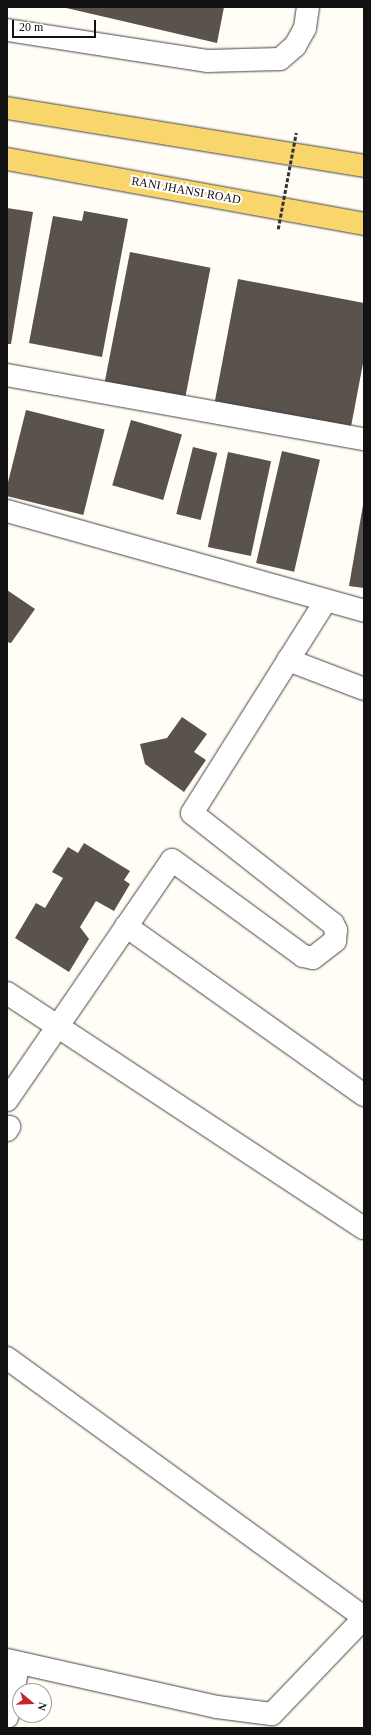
<!DOCTYPE html>
<style>
body{margin:0}
#map{position:relative;width:371px;height:1735px;overflow:hidden;background:#fffdf5;font-family:Georgia,serif}
div>[style]{position:absolute}
[style*='--x']{left:calc(var(--x)*1px);top:calc(var(--y)*1px);width:calc(var(--w)*1px);rotate:calc(var(--a)*1deg)}
.building>*{inset:0;background:#5a524d;transform-origin:0 0}
.roads{filter:drop-shadow(0 0 1px #444) drop-shadow(0 0 1px #444)}
.minor>*{height:22px;margin:-11px;padding:0 11px;transform-origin:11px;border-radius:11px;background:#fff}
.major>*{height:22px;margin:-11px;padding:0 11px;transform-origin:11px;border-radius:11px;background:#f9d66b}
.path-bridge>*{height:2.5px;margin-top:-1.25px;transform-origin:0;background:repeating-linear-gradient(90deg,#333 0 4px,transparent 0 6px)}
span{translate:-50% -50%;white-space:nowrap;text-align:center;line-height:1.15;-webkit-text-stroke:4px #fff;paint-order:stroke}
.street-label{font-size:12px;color:#111}
.frame{position:absolute;inset:0;border:8px solid #111;pointer-events:none}
.north{position:absolute;left:12px;top:1683px;width:40px;height:40px;box-sizing:border-box;background:#fff;border:1px solid #a0a0a0;border-radius:50%;rotate:109deg;font-size:11px;font-weight:700;line-height:16px;text-align:center;color:#111}
.north::after{content:'';display:block;margin:auto;width:14px;height:18px;background:#c4262e;clip-path:polygon(50% 0,100% 100%,50% 72%,0 100%)}
.scale{position:absolute;left:12px;top:20px;width:84px;height:18px;box-sizing:border-box;border:2px solid #111;border-top:0;padding-left:5px;font-size:12px;line-height:14px;white-space:nowrap;color:#111;-webkit-text-stroke:3px #fff;paint-order:stroke}
</style>
<div id="map">
<div class="building">
<div style="clip-path:polygon(62px 7px,224px 7px,217px 43px)"></div>
<div style="clip-path:polygon(7px 208px,33px 212px,11px 344px,7px 344px)"></div>
<div style="clip-path:polygon(84px 211px,128px 219px,102px 357px,29px 343px,53px 216px,82px 221px)"></div>
<div style="left:130px;top:252px;width:82px;height:132px;rotate:11deg"></div>
<div style="clip-path:polygon(238px 279px,364px 303px,364px 358px,350px 432px,214px 406px)"></div>
<div style="left:26px;top:410px;width:81px;height:88px;rotate:14deg"></div>
<div style="left:131px;top:420px;width:53px;height:68px;rotate:16deg"></div>
<div style="left:193px;top:447px;width:25px;height:69px;rotate:14deg"></div>
<div style="left:282px;top:451px;width:39px;height:115px;rotate:13deg"></div>
<div style="left:228px;top:452px;width:44px;height:97px;rotate:12deg"></div>
<div style="clip-path:polygon(363px 505px,364px 505px,364px 588px,349px 586px)"></div>
<div style="clip-path:polygon(7px 590px,35px 609px,11px 643px,7px 642px)"></div>
<div style="clip-path:polygon(182px 717px,207px 734px,194px 752px,206px 760px,184px 792px,145px 764px,140px 744px,167px 738px)"></div>
<div style="clip-path:polygon(84px 843px,130px 871px,124px 880px,130px 884px,114px 911px,96px 901px,80px 927px,89px 939px,69px 972px,15px 938px,36px 903px,45px 908px,63px 878px,52px 872px,68px 847px,78px 853px)"></div>
</div>
<div class="roads">
<div class="minor">
<div style="--x:7;--y:30;--w:202;--a:8.8"></div>
<div style="--x:207;--y:61;--w:73;--a:-1.6"></div>
<div style="--x:280;--y:59;--w:20;--a:-41"></div>
<div style="--x:295;--y:46;--w:21;--a:-61"></div>
<div style="--x:305;--y:28;--w:21;--a:-82"></div>
<div style="--x:7;--y:375;--w:363;--a:10.2"></div>
<div style="--x:7;--y:511;--w:371;--a:15.6"></div>
<div style="--x:288;--y:660;--w:81;--a:20.9"></div>
<div style="--x:126;--y:926;--w:292;--a:35.4"></div>
<div style="--x:7;--y:993;--w:427;--a:33.4"></div>
<div style="--x:7;--y:1100;--w:291;--a:-55.5"></div>
<div style="--x:172;--y:860;--w:162;--a:36.2"></div>
<div style="--x:303;--y:956;--w:10;--a:11"></div>
<div style="--x:313;--y:958;--w:28;--a:-38"></div>
<div style="--x:335;--y:941;--w:11;--a:-85"></div>
<div style="--x:336;--y:930;--w:7;--a:-117"></div>
<div style="--x:333;--y:924;--w:179;--a:-141.8"></div>
<div style="--x:192;--y:813;--w:249;--a:-57.8"></div>
<div style="--x:7;--y:1130;--w:4;--a:-56"></div>
<div style="--x:7;--y:1358;--w:441;--a:36"></div>
<div style="--x:7;--y:1660;--w:215;--a:12.6"></div>
<div style="--x:217;--y:1707;--w:55;--a:7.3"></div>
<div style="--x:272;--y:1714;--w:133;--a:-46.2"></div>
<div style="--x:7;--y:1717;--w:55;--a:-77.5"></div>
</div>
<div class="major">
<div style="--x:7;--y:108;--w:362;--a:9.2"></div>
<div style="--x:7;--y:159;--w:363;--a:10.3"></div>
</div>
</div>
<div class="path-bridge">
<div style="--x:278;--y:229;--w:98;--a:-79.4"></div>
</div>
<div class="street-label">
<span style="left:186px;top:191px;rotate:10deg">RANI JHANSI ROAD</span>
</div>
<div class="frame"></div>
<div class="north">N</div>
<div class="scale">20 m</div>
</div>
